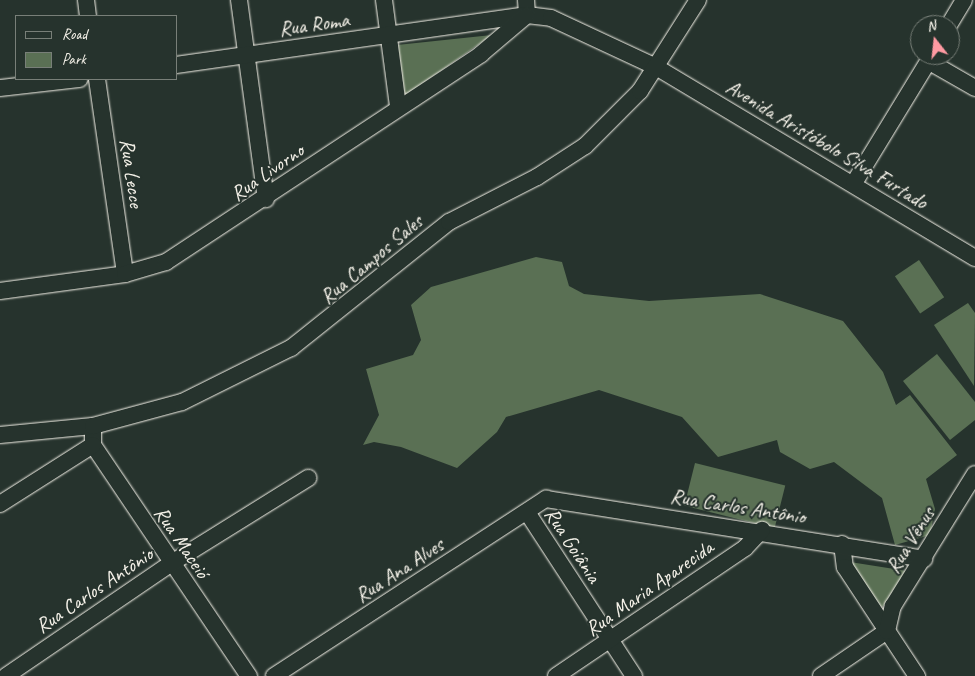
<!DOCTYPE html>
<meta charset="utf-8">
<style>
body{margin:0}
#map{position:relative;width:975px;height:676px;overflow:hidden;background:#26332d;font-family:Caveat,sans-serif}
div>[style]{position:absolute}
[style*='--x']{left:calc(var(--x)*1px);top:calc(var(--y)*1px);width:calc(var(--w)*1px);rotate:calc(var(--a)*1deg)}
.green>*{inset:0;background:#5a7054;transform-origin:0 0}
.roads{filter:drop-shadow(0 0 1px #f4f1e8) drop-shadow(0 0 1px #f4f1e8)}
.minor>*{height:16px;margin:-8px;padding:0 8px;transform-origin:8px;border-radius:8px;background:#26332d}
span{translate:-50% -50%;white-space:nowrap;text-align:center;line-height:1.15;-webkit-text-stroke:4px #26332d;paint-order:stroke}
.street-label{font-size:21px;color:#f4f1e8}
.legend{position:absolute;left:15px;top:15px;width:162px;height:65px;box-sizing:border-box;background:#26332d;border:1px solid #787f78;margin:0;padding:6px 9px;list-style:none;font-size:15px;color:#f4f1e8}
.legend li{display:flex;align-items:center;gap:10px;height:25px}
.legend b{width:25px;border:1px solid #787f78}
.north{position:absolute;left:910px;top:15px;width:50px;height:50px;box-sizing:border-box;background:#26332d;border:1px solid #787f78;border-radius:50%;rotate:344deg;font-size:14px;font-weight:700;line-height:20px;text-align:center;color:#f4f1e8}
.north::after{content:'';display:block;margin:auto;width:18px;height:22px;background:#ff9aa2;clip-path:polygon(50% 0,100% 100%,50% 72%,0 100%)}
</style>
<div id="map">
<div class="green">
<div style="clip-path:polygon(492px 35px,403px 97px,397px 45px)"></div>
<div style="clip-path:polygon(536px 257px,562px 262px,569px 286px,584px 294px,649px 301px,760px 294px,843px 321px,883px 372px,896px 405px,910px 395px,957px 455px,926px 479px,935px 509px,930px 535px,895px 545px,882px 498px,834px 462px,810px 469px,780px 452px,777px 440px,718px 457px,682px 417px,599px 390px,506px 417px,497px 432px,457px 468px,401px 447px,374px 442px,363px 445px,379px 415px,366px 369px,413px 355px,421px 340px,411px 305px,431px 287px)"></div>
<div style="left:919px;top:260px;width:45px;height:29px;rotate:56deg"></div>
<div style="clip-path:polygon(968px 303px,975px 313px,974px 386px,934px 325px)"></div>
<div style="clip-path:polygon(937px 354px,975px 402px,975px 420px,950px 440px,903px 381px)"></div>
<div style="left:695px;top:463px;width:93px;height:44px;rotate:14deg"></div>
<div style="clip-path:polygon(850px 562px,907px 571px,881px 609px)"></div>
</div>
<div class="roads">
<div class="minor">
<div style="--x:86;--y:0;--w:16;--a:83"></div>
<div style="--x:239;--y:0;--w:201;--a:82.3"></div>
<div style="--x:384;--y:0;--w:108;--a:82.5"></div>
<div style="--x:526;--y:0;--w:15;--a:86"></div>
<div style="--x:949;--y:25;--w:29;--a:-59"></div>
<div style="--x:928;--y:61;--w:54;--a:29.9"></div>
<div style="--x:176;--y:65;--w:355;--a:-8.1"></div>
<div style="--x:527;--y:15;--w:24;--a:7"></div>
<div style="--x:551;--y:18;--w:116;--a:25"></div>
<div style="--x:656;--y:67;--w:372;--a:30.9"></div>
<div style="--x:97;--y:79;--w:197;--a:81.8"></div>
<div style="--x:0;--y:88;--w:80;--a:-6.5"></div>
<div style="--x:854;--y:183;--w:150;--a:-58.6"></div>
<div style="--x:0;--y:291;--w:126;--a:-7.7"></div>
<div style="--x:125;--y:274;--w:43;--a:-16.3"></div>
<div style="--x:166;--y:262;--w:377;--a:-33.4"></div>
<div style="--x:481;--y:54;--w:59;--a:-40.2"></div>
<div style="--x:93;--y:426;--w:19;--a:90"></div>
<div style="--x:93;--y:445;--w:279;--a:56"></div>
<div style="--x:0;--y:435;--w:93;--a:-5.5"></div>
<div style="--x:93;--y:426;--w:92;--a:-15.1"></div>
<div style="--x:182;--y:402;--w:122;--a:-26.4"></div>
<div style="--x:291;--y:348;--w:202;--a:-38.6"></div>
<div style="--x:449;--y:222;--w:99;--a:-27.1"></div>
<div style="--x:537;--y:177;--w:57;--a:-32.9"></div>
<div style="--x:585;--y:146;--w:78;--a:-45"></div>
<div style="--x:640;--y:91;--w:108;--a:-57.5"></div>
<div style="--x:0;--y:504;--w:110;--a:-32.4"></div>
<div style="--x:527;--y:512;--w:196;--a:56.9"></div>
<div style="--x:842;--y:544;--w:23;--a:83"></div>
<div style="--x:845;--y:567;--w:131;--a:56.6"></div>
<div style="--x:6;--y:676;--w:199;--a:-34.3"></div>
<div style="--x:170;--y:564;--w:163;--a:-31.9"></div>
<div style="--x:274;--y:676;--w:325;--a:-33.1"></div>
<div style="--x:546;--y:499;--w:383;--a:9"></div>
<div style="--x:556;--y:676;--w:228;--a:-34.1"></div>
<div style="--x:745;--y:548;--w:25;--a:-47"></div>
<div style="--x:821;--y:676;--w:80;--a:-34.3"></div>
<div style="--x:887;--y:631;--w:26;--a:-77"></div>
<div style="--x:893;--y:606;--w:155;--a:-58.2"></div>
</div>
</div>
<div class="street-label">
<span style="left:314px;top:24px;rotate:-8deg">Rua Roma</span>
<span style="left:827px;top:144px;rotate:31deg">Avenida Aristóbolo Silva Furtado</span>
<span style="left:267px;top:172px;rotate:-35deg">Rua Livorno</span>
<span style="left:132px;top:173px;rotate:82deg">Rua Lecce</span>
<span style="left:371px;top:259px;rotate:-40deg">Rua Campos Sales</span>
<span style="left:738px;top:506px;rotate:9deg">Rua Carlos Antônio</span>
<span style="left:910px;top:540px;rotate:-58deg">Rua Vênus</span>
<span style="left:182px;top:542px;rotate:56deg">Rua Maceió</span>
<span style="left:573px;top:545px;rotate:57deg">Rua Goiânia</span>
<span style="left:399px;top:570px;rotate:-33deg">Rua Ana Alves</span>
<span style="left:649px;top:588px;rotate:-35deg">Rua Maria Aparecida</span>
<span style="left:94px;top:590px;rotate:-34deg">Rua Carlos Antônio</span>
</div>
<ul class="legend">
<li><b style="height:6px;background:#26332d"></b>Road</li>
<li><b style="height:14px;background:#5a7054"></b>Park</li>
</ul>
<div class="north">N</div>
</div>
